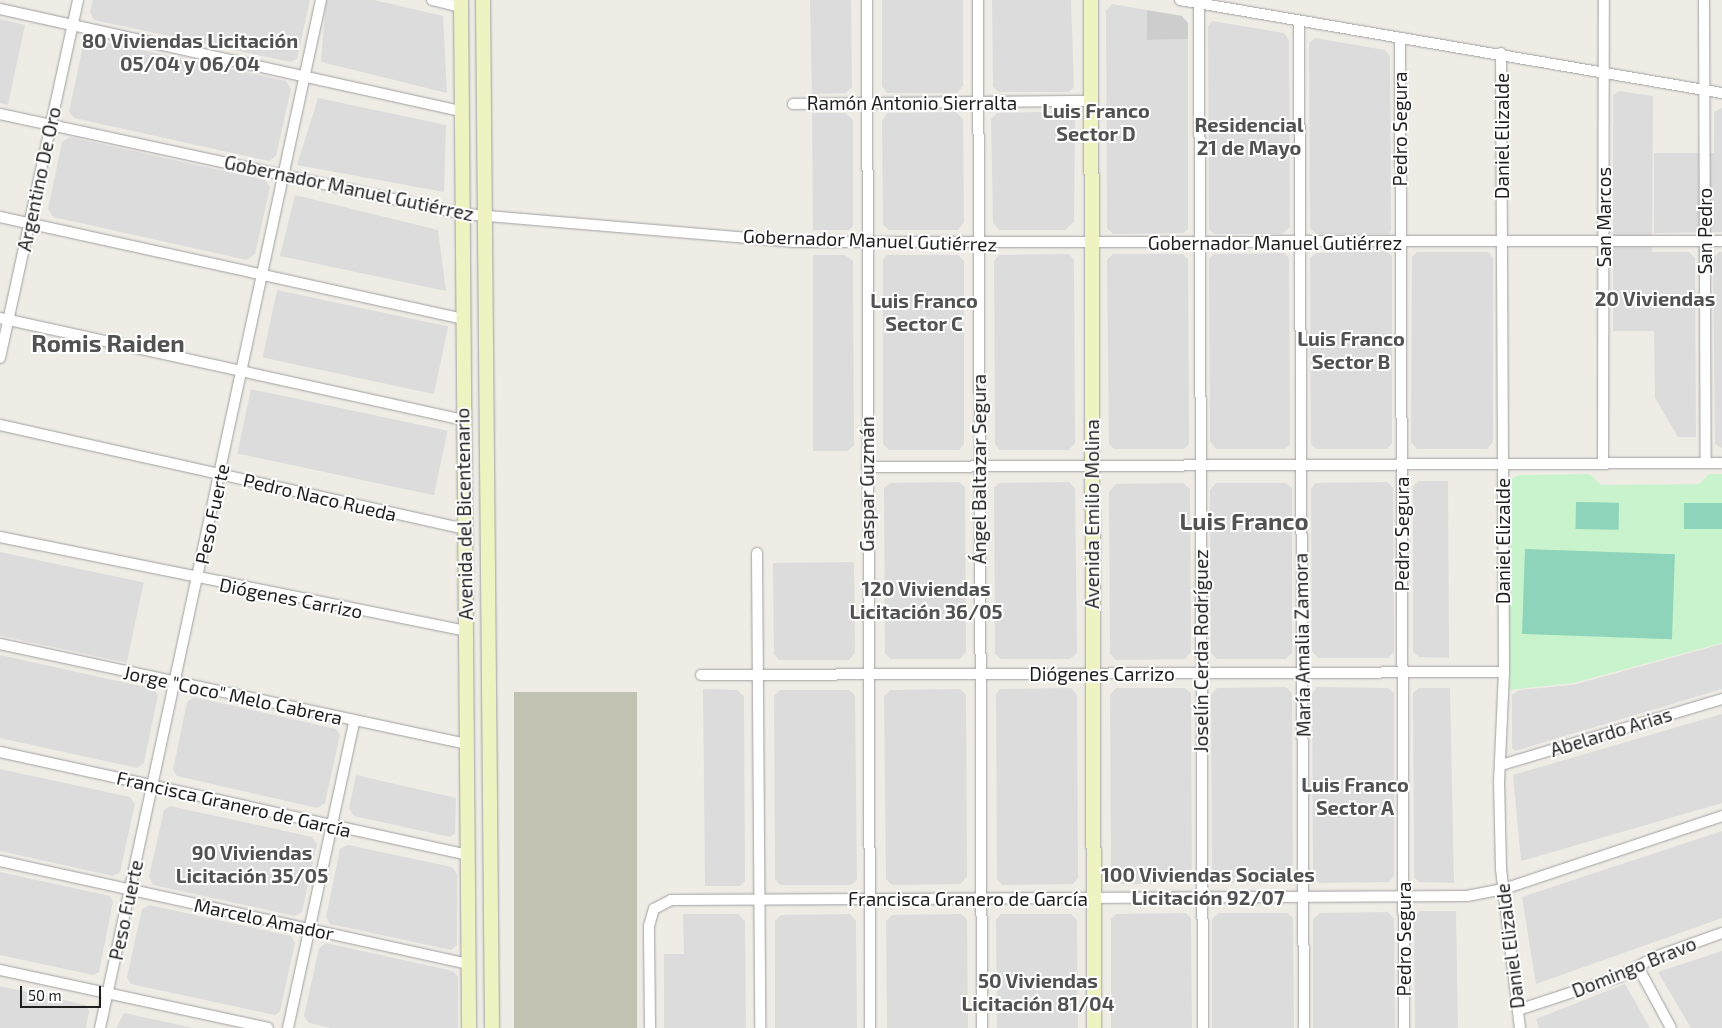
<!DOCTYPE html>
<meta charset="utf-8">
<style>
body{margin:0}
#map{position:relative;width:1722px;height:1028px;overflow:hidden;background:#efece6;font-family:"Exo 2",sans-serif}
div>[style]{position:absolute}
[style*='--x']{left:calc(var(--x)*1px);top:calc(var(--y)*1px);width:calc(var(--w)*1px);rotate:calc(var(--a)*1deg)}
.residential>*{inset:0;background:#dddcdc;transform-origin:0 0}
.religious>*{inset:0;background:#cdcdcd}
.construction>*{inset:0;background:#c2c2b3;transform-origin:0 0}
.park>*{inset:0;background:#c9f3cd}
.pitch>*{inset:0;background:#8ed4ba;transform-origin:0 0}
.roads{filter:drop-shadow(0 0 1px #a0a0a0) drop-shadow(0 0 1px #a0a0a0)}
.street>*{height:10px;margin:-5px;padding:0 5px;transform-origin:5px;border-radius:5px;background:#fff}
.secondary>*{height:14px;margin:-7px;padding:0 7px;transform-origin:7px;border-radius:7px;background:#eff2c1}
span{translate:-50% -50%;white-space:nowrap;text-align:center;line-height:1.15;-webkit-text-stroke:4px #fff;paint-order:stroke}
.street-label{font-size:19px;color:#1f1f1f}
.neighbourhood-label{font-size:20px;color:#525252;font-weight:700}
.district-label{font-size:24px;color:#525252;font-weight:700}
.scale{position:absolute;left:20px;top:986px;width:81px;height:22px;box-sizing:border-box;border:2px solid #1f1f1f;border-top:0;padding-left:6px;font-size:15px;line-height:18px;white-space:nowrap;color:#1f1f1f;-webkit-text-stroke:4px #fff;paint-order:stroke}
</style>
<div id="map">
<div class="residential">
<div style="clip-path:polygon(93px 0,310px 0,297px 59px,290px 62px,94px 20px,90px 12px)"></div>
<div style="clip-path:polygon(326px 0,374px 0,443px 16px,447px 93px,321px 62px)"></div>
<div style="clip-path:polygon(810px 0,851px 0,852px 87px,846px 93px,812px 94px)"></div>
<div style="clip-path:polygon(882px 0,963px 0,963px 86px,957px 93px,887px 93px,882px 86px)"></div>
<div style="clip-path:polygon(992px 0,1071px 0,1074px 87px,1069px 92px,998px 92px,993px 86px)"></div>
<div style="clip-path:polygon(1112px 4px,1147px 10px,1147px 40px,1188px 39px,1188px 229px,1183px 233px,1113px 234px,1107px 228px,1106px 11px)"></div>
<div style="clip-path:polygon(0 19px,25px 25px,8px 105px,0 103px)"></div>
<div style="clip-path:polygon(1212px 21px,1284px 33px,1289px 40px,1290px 227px,1282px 234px,1214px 234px,1209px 229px,1208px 26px)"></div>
<div style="clip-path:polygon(1315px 38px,1385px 50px,1390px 56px,1391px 230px,1388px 234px,1316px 234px,1310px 228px,1309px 43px)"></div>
<div style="clip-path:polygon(91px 39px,286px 81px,291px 89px,276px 156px,269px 161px,74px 118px,69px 112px,83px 45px)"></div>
<div style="clip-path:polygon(1619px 91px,1653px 96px,1652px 252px,1689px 252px,1695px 258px,1696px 437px,1678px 437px,1655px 398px,1654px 331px,1613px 331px,1613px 95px)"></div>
<div style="clip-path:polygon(318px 98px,446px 125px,444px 192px,297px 165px)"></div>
<div style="clip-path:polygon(1722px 108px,1722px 232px,1654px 233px,1654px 153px,1714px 153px,1714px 112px)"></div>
<div style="clip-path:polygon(1069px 111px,1075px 117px,1074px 222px,1065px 230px,999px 230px,993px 223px,991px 119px,997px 113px)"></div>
<div style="clip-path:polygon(956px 112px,963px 119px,964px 222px,958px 230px,889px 230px,883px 225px,882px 121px,887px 113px)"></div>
<div style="clip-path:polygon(812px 113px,846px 113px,853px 120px,853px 226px,849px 230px,813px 230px)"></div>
<div style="clip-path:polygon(70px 137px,265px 180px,270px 187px,255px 254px,247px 260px,53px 217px,48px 209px,62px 142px)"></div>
<div style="clip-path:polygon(295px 195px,438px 230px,446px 291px,280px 256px)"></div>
<div style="clip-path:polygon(1386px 251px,1392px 256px,1392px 443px,1387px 449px,1316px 449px,1311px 444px,1310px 258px,1316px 253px)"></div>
<div style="clip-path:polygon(1417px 252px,1488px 252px,1493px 258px,1493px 442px,1487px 449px,1417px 449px,1411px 442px,1412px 257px)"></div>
<div style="clip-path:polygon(1719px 252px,1722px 252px,1722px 448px,1715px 444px,1713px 258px)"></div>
<div style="clip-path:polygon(1284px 253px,1289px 258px,1290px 445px,1284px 449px,1216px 449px,1210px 441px,1209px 259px,1214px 254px)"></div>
<div style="clip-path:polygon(1069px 254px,1074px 260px,1075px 443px,1069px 450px,1000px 450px,995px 444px,994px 261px,999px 255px)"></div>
<div style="clip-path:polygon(1113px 254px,1183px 254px,1188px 259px,1189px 444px,1184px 449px,1114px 449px,1109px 444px,1107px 260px)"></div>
<div style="clip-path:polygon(813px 255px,845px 255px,853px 261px,854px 445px,848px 451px,813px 451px)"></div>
<div style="clip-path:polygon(887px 255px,958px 255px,964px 261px,964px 444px,959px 450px,889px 450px,883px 444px,883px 260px)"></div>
<div style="left:277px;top:290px;width:175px;height:69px;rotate:12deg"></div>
<div style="left:251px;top:389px;width:201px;height:66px;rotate:12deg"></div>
<div style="clip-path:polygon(1418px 481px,1448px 481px,1449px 658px,1419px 657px,1413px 652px,1413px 486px)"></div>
<div style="clip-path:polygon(959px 482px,965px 487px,966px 652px,960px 659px,891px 659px,885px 654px,884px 488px,890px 483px)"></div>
<div style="clip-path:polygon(1069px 482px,1075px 488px,1077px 653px,1070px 659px,1001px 659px,995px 654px,994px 488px,999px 483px)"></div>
<div style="clip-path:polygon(1387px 482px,1393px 488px,1394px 652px,1388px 658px,1318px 658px,1312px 651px,1311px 489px,1315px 483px)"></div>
<div style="clip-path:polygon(1183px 483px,1190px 489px,1191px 652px,1185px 659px,1116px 660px,1110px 654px,1109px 492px,1116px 484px)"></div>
<div style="clip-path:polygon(1216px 483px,1286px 483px,1292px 488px,1292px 653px,1286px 659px,1217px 659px,1211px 653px,1210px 490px)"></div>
<div style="left:0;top:552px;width:147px;height:82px;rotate:12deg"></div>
<div style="clip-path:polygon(854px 562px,855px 653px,849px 660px,779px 660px,774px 654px,773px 563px)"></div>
<div style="clip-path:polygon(1722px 644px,1722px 689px,1515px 751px,1512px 748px,1512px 695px,1519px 690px,1573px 685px)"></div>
<div style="clip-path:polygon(0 655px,154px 689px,158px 695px,144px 763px,137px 768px,0 738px)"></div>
<div style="clip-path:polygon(1286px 687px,1292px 693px,1293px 878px,1288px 884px,1217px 883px,1212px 877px,1211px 695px,1217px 688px)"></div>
<div style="clip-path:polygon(1317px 687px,1388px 688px,1394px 693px,1394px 876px,1389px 882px,1319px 883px,1313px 876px,1312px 694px)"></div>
<div style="clip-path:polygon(1071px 688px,1077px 695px,1078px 878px,1073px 884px,1002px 885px,997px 879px,996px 694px,1000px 689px)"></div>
<div style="clip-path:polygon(1116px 688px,1185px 688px,1191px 693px,1192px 878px,1186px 884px,1117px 884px,1111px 878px,1110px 695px)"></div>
<div style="clip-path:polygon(1419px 688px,1450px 688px,1454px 883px,1419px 882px,1414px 877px,1413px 693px)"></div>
<div style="clip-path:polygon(703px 689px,737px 690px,744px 696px,745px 881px,740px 886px,705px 886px)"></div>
<div style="clip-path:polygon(960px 689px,966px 695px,967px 877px,960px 884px,892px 885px,886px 879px,884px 696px,891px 690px)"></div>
<div style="clip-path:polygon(780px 690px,849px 690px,855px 695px,857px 880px,851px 885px,780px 885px,775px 879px,774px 696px)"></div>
<div style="clip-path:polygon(194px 697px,336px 729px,340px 735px,325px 803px,317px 808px,177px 776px,173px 770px,187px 702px)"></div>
<div style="clip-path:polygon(1722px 714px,1722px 803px,1521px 861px,1513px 775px)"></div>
<div style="clip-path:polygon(0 769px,130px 797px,135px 804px,120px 872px,113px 876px,0 851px)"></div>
<div style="clip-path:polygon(356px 775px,456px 798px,455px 833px,450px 837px,354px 816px,349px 809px)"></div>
<div style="clip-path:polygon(170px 806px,312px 837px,317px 844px,302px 912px,295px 916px,153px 885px,149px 877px,164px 810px)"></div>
<div style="clip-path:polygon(1722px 831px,1722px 918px,1536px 984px,1522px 897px)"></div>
<div style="clip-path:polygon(348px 845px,452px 867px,457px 874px,457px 945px,451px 950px,330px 924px,326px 917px,340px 849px)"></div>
<div style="clip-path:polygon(0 872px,110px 896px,113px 902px,99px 972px,93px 975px,0 955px)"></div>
<div style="clip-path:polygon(149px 905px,291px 936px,295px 943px,280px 1011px,275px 1015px,131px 984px,127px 977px,142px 909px)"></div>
<div style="clip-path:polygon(1420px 911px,1456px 911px,1458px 1028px,1415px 1028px,1414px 918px)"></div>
<div style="clip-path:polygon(1388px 912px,1394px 919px,1395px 1028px,1313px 1028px,1313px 919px,1320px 913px)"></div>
<div style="clip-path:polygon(1186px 913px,1191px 918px,1192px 1028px,1111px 1028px,1111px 919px,1116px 914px)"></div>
<div style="clip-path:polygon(1218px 913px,1287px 913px,1293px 918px,1294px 1028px,1212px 1028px,1212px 919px)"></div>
<div style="clip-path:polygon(683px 914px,738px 914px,745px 921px,746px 1028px,664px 1028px,664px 954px,684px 954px)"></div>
<div style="clip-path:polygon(850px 914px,856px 921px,857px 1028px,775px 1028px,775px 921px,781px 915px)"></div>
<div style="clip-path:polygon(961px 914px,967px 919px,968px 1028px,887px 1028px,886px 921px,892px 915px)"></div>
<div style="clip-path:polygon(1001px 914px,1071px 914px,1077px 920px,1078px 1028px,997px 1028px,996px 920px)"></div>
<div style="clip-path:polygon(326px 943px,453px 971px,458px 977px,458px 1028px,331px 1028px,309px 1023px,304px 1016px,319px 948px)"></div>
<div style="clip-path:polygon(1722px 951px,1722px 1028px,1691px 1028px,1658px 972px)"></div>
<div style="clip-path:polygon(1625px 984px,1650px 1028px,1539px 1028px,1536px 1019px)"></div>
<div style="clip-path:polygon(0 986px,86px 1005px,89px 1011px,86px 1028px,0 1028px)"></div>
<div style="clip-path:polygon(124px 1013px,194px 1028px,116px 1028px)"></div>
</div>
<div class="religious">
<div style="clip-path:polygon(1147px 10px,1182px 16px,1188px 23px,1188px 39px,1147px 40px)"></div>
</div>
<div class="construction">
<div style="left:514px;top:692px;width:123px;height:336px"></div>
</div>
<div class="park">
<div style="clip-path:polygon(1590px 474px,1601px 485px,1699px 484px,1709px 474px,1722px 474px,1722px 643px,1573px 683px,1509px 690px,1509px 480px,1519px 475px)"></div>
</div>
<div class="pitch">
<div style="left:1576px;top:502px;width:43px;height:27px;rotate:1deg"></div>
<div style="left:1684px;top:503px;width:38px;height:26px"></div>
<div style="left:1525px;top:549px;width:150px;height:85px;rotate:2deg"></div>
</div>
<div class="roads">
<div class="street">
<div style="--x:432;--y:0;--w:30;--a:14"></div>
<div style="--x:867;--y:0;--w:1028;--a:89.83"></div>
<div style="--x:978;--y:0;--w:1028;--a:89.78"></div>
<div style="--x:1180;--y:0;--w:550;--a:9.74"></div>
<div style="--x:1704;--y:0;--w:463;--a:89.8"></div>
<div style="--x:1199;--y:3;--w:1025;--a:89.78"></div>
<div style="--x:0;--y:9;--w:472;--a:12.5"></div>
<div style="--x:1299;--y:21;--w:1007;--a:89.72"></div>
<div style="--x:1400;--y:39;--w:989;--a:89.77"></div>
<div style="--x:1501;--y:53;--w:619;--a:89.72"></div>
<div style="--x:1504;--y:672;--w:109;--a:92.6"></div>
<div style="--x:1499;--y:781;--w:88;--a:88.7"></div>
<div style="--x:1501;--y:869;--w:160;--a:83.2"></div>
<div style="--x:793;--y:104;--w:298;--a:-0.6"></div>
<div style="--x:0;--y:114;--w:474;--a:12.2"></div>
<div style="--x:463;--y:214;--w:332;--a:4.8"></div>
<div style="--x:794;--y:242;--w:928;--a:-0.06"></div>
<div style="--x:0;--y:217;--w:474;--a:12.4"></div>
<div style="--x:0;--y:318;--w:474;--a:12.4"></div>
<div style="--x:0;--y:358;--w:366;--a:-77.7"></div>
<div style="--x:0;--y:425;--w:476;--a:12.6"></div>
<div style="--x:1603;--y:463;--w:463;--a:-89.9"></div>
<div style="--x:867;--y:467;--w:855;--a:-0.27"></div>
<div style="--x:0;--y:537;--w:474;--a:11.4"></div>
<div style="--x:757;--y:553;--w:475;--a:89.6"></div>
<div style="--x:0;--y:644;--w:478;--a:12.1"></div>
<div style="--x:701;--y:675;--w:803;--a:-0.21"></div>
<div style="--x:0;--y:752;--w:480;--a:12.4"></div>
<div style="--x:1501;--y:765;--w:231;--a:-16.6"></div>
<div style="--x:0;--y:861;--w:479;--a:12.4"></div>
<div style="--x:1638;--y:967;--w:69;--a:61.6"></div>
<div style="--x:0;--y:970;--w:274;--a:12.2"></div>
<div style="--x:1518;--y:1010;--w:106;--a:-18.1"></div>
<div style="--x:1619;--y:977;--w:41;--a:-29.1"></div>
<div style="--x:1655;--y:957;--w:71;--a:-19.7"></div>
<div style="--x:100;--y:1028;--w:1051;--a:-77.87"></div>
<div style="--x:288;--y:1028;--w:313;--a:-77.8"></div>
<div style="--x:650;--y:1028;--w:102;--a:-90.6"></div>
<div style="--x:649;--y:926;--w:18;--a:-74"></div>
<div style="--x:654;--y:909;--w:19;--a:-28"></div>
<div style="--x:671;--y:900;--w:796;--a:-0.29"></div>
<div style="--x:1467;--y:896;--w:38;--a:-11"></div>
<div style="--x:1504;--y:889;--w:230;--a:-18.5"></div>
</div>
<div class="secondary">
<div style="--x:461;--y:0;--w:1028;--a:89.55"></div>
<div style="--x:483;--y:0;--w:1028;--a:89.5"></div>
<div style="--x:1091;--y:0;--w:1028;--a:89.83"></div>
</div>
</div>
<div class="street-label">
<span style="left:912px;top:103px">Ramón Antonio Sierralta</span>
<span style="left:1400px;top:129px;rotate:-90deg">Pedro Segura</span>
<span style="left:1502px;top:136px;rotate:-90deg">Daniel Elizalde</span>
<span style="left:39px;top:179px;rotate:-78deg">Argentino De Oro</span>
<span style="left:349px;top:188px;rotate:12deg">Gobernador Manuel Gutiérrez</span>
<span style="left:1604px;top:217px;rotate:-90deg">San Marcos</span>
<span style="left:1705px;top:231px;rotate:-90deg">San Pedro</span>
<span style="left:870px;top:240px;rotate:2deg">Gobernador Manuel Gutiérrez</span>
<span style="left:1275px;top:243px">Gobernador Manuel Gutiérrez</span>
<span style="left:979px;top:469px;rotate:-90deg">Ángel Baltazar Segura</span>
<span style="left:867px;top:484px;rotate:-90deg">Gaspar Guzmán</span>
<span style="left:320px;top:497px;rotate:13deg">Pedro Naco Rueda</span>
<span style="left:212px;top:514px;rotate:-78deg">Peso Fuerte</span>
<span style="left:464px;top:514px;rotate:-91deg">Avenida del Bicentenario</span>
<span style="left:1092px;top:514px;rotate:-90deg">Avenida Emilio Molina</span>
<span style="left:1402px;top:534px;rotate:-90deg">Pedro Segura</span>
<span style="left:1503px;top:541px;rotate:-90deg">Daniel Elizalde</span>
<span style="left:291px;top:598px;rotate:11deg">Diógenes Carrizo</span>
<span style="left:1302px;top:645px;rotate:-91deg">María Amalia Zamora</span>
<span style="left:1201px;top:651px;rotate:-90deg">Joselín Cerda Rodríguez</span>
<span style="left:1102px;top:674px">Diógenes Carrizo</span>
<span style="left:233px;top:695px;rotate:12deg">Jorge "Coco" Melo Cabrera</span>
<span style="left:1611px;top:732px;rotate:-17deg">Abelardo Arias</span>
<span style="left:234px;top:804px;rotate:13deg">Francisca Granero de García</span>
<span style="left:968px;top:899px">Francisca Granero de García</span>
<span style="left:126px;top:910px;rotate:-78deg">Peso Fuerte</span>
<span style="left:264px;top:919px;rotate:12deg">Marcelo Amador</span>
<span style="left:1404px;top:939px;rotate:-90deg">Pedro Segura</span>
<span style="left:1510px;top:946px;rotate:-97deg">Daniel Elizalde</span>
<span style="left:1634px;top:967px;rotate:-22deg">Domingo Bravo</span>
</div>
<div class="neighbourhood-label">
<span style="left:190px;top:52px">80 Viviendas Licitación<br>05/04 y 06/04</span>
<span style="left:1096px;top:122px">Luis Franco<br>Sector D</span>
<span style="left:1249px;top:136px">Residencial<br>21 de Mayo</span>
<span style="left:1655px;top:298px">20 Viviendas</span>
<span style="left:924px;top:312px">Luis Franco<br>Sector C</span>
<span style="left:1351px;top:350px">Luis Franco<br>Sector B</span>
<span style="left:926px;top:600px">120 Viviendas<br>Licitación 36/05</span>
<span style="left:1355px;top:796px">Luis Franco<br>Sector A</span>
<span style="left:252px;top:864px">90 Viviendas<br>Licitación 35/05</span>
<span style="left:1208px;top:886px">100 Viviendas Sociales<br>Licitación 92/07</span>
<span style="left:1038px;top:992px">50 Viviendas<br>Licitación 81/04</span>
</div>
<div class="district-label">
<span style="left:108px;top:343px">Romis Raiden</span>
<span style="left:1244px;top:521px">Luis Franco</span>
</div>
<div class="scale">50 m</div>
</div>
